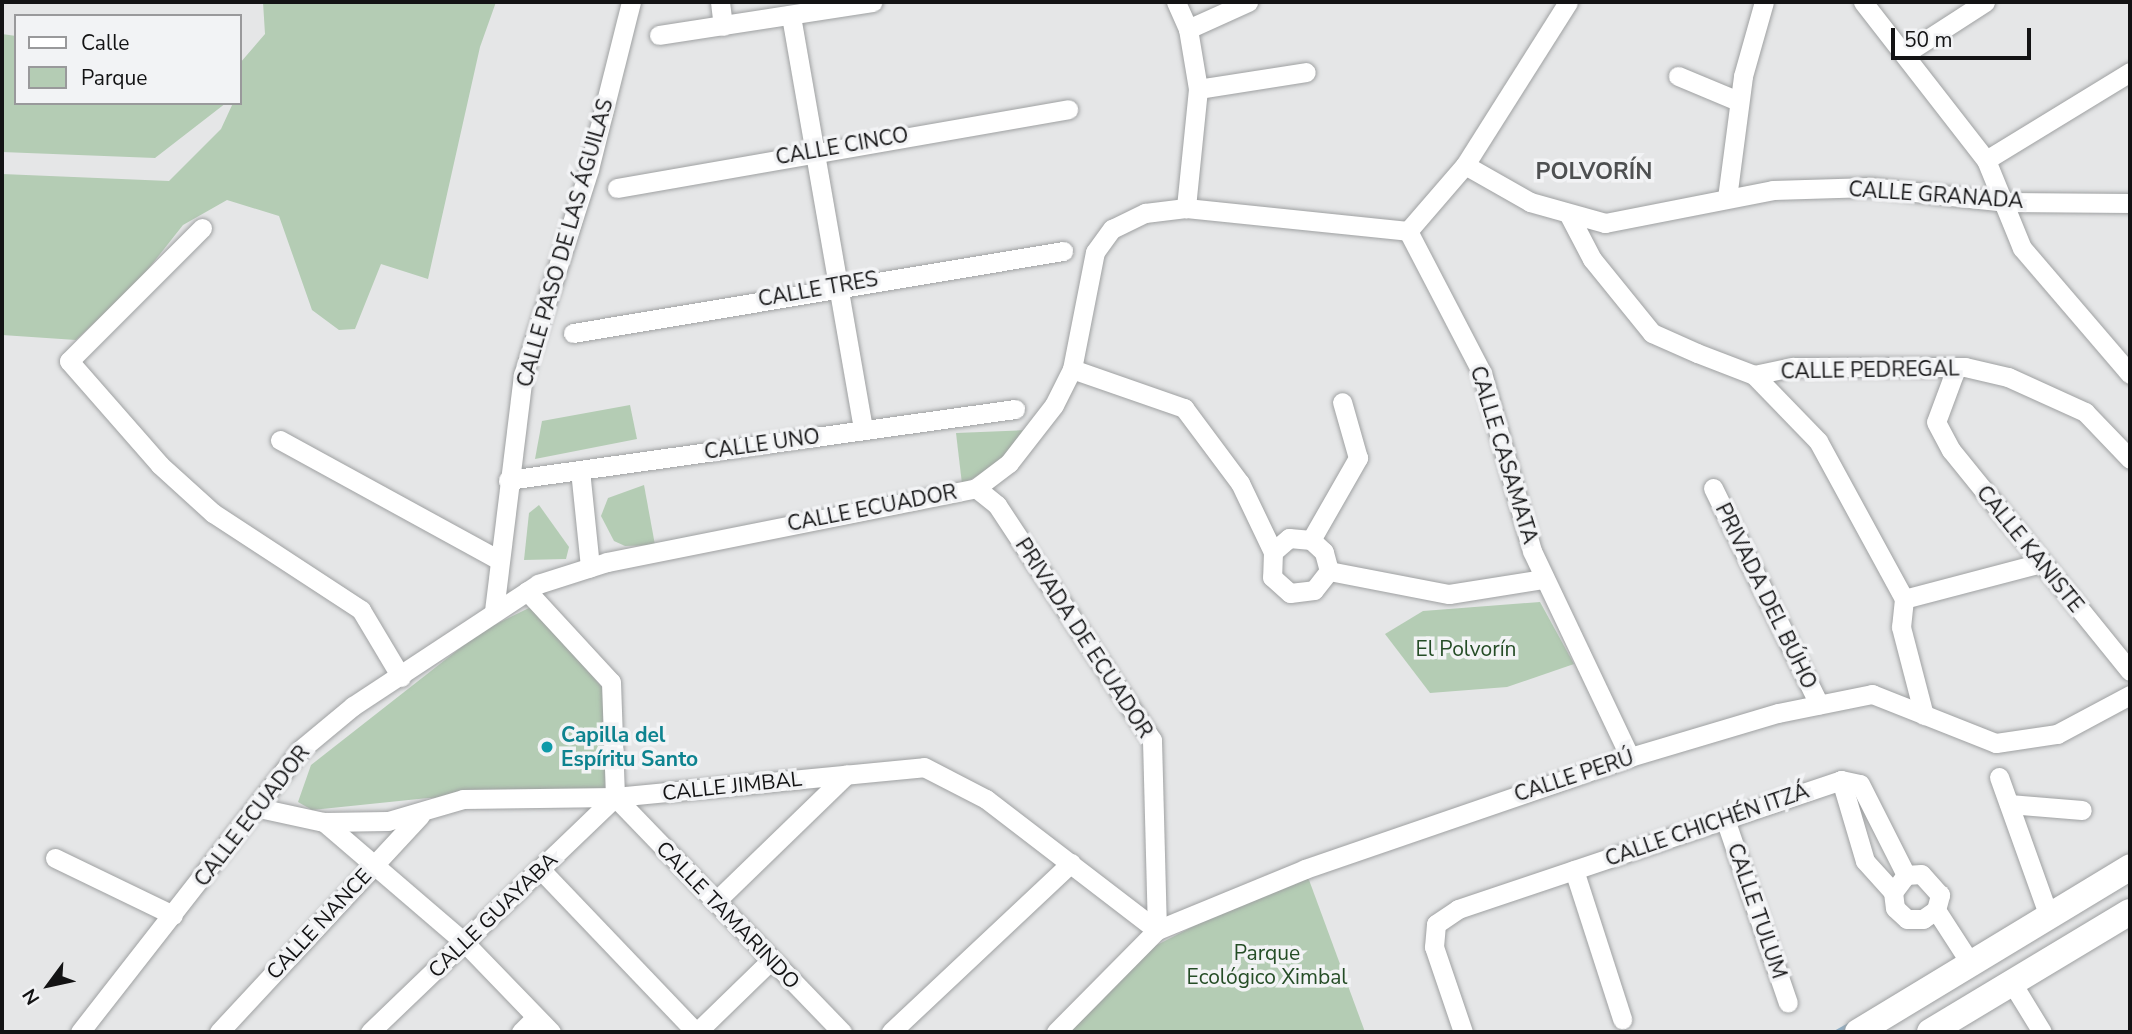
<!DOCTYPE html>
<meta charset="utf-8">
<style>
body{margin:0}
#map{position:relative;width:2132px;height:1034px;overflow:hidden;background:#e5e6e7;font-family:"Nunito Sans",sans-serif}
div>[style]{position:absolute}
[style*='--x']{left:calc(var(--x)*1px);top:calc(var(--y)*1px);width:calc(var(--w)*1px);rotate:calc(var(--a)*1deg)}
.green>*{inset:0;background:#b4ccb4}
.stream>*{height:5px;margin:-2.5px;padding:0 2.5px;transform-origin:2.5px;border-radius:2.5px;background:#8eaec5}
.roads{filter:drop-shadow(0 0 2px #9fa1a2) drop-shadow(0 0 2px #9fa1a2)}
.minor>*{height:19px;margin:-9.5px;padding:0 9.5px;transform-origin:9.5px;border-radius:9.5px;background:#fff}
.major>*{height:26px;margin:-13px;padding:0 13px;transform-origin:13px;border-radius:13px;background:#fff}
.dots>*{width:19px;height:19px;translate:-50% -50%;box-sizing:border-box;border:4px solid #f2f3f5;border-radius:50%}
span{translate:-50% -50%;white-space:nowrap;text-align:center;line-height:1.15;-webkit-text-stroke:7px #f2f3f5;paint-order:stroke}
.street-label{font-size:21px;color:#131314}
.park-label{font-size:21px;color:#254d26}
.culture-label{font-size:21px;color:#0d838f;font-weight:700}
.left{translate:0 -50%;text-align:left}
.neighbourhood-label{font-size:23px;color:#4e5051;font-weight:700}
.frame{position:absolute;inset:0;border:4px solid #131314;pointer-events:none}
.legend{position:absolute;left:14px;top:14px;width:228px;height:91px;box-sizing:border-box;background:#f2f3f5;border:2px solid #99999b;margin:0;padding:9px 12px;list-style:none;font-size:21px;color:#131314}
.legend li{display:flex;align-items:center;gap:14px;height:35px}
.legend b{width:35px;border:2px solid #99999b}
.north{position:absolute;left:14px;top:950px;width:70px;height:70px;-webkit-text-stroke:5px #f2f3f5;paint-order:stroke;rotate:237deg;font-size:19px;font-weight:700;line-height:28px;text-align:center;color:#131314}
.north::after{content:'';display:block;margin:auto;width:24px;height:32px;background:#131314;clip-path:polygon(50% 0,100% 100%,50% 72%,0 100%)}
.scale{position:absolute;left:1891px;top:28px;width:140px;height:32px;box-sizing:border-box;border:4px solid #131314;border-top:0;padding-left:9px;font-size:21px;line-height:24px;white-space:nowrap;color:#131314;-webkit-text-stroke:5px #f2f3f5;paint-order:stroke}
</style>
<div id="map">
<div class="green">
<div style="clip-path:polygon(263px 2px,496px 2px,480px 47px,428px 279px,381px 264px,355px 329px,339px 330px,312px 310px,279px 216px,227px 200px,183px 225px,138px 282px,76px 340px,2px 335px,2px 174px,169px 181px,221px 129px,233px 103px,240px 103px,240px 63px,265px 34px)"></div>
<div style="clip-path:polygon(2px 34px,16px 36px,16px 103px,226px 103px,155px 158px,2px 152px)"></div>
<div style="clip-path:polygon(630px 405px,637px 439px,535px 459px,542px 421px)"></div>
<div style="clip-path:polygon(1028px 430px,1004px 462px,962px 484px,956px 433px)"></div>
<div style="clip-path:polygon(644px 485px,655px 545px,625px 546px,614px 541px,601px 516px,608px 498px)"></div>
<div style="clip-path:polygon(539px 505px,569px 547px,566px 559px,524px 560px,529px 513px)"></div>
<div style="clip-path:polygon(1540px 602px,1574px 664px,1507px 687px,1430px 693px,1385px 634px,1423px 611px)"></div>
<div style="clip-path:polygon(531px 607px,602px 687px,611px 794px,428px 798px,312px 810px,298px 802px,311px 765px,482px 631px)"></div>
<div style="clip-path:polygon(1305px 869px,1365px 1032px,1065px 1032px,1155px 946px)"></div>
</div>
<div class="stream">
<div style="--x:1836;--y:1032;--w:18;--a:-29"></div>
</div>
<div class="roads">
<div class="minor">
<div style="--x:720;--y:2;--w:24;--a:83"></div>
<div style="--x:1176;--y:2;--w:30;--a:66"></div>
<div style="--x:1188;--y:29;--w:61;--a:80.5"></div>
<div style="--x:1198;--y:89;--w:120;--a:95.8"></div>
<div style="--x:1863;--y:2;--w:200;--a:52.1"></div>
<div style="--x:1986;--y:160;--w:95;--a:67.8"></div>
<div style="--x:2022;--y:248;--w:166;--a:49.4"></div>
<div style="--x:791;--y:16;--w:420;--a:80.1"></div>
<div style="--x:1188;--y:29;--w:66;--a:-24.2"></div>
<div style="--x:659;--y:35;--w:216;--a:-8.8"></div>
<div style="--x:1906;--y:53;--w:94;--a:-32.8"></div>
<div style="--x:1678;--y:76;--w:65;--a:22.6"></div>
<div style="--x:1198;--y:89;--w:109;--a:-8.9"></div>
<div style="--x:1986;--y:160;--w:169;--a:-31.4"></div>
<div style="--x:1465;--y:165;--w:75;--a:29.6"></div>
<div style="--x:1530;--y:202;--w:78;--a:15.6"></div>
<div style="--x:1605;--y:223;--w:171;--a:-11.1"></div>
<div style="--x:1773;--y:190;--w:97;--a:-1.8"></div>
<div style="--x:1870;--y:187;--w:136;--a:6.3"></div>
<div style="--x:2005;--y:202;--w:125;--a:0.5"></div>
<div style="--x:617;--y:188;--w:458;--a:-9.9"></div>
<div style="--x:1727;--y:198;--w:123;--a:-82.5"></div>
<div style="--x:1743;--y:76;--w:77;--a:-74.2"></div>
<div style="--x:1569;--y:215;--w:50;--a:62.4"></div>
<div style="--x:1592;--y:259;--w:95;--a:51"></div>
<div style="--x:1652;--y:333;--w:49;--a:24"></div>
<div style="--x:1697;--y:353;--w:61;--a:21.1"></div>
<div style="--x:1754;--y:375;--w:40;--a:-12"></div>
<div style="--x:1793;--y:367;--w:172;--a:0"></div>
<div style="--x:1965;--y:367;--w:44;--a:13.1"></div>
<div style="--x:2008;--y:377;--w:85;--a:24.4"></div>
<div style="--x:2085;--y:412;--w:65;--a:46.2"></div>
<div style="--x:202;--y:228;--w:188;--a:135"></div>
<div style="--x:69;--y:361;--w:138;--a:48.8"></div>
<div style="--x:160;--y:465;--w:72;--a:42.2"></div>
<div style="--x:213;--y:513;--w:177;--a:33.2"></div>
<div style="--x:361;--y:610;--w:78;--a:59.2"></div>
<div style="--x:1408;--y:231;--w:160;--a:62.5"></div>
<div style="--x:1482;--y:373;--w:185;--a:74.3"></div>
<div style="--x:1532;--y:551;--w:228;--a:64.6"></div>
<div style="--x:573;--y:333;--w:497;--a:-9.5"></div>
<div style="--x:1072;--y:369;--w:119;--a:19.2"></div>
<div style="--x:1184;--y:408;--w:94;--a:53.3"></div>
<div style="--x:1240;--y:483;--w:76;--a:64.4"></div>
<div style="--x:1273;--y:552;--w:25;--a:92"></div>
<div style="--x:1272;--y:577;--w:24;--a:42"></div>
<div style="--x:1290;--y:593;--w:24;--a:-7"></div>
<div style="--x:1314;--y:590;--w:24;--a:-52"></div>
<div style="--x:1329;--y:571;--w:20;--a:-105"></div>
<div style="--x:1324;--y:552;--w:18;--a:-137"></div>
<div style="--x:1311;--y:540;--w:22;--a:-175"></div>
<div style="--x:1289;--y:538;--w:21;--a:139"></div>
<div style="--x:1955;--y:371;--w:54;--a:110.4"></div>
<div style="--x:1936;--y:422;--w:32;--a:62"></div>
<div style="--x:1951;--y:450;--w:284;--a:51"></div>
<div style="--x:1754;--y:375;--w:92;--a:45.9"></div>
<div style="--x:1818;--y:441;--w:180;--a:61.4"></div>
<div style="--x:1904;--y:599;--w:28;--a:96"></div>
<div style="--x:1901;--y:627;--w:91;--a:75.4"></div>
<div style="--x:280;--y:440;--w:250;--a:28.7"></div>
<div style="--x:580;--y:470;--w:98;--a:84.1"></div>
<div style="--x:508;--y:480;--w:512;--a:-7.97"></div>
<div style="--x:976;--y:488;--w:27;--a:39"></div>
<div style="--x:997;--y:505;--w:282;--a:56.6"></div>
<div style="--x:1152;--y:740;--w:190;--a:88.5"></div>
<div style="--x:1713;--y:488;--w:241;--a:63.9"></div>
<div style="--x:1311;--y:540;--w:95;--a:-60.2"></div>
<div style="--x:1358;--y:458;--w:58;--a:-105.9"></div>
<div style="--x:1329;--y:571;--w:122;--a:10.9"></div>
<div style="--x:1449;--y:594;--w:96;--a:-9"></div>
<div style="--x:527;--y:591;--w:124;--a:47.3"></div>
<div style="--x:611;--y:682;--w:115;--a:88"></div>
<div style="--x:1904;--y:599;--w:142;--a:-14.7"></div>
<div style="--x:494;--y:611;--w:238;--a:-83"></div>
<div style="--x:523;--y:375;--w:216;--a:-72.2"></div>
<div style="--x:589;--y:169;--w:172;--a:-75.9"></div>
<div style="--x:1999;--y:777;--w:149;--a:70.3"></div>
<div style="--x:1841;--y:780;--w:84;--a:73.5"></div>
<div style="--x:1865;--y:861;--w:42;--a:47.9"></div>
<div style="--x:1893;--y:892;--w:16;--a:83"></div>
<div style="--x:1895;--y:908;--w:16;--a:43"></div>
<div style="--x:1907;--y:919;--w:16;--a:0"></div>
<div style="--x:1923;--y:919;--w:16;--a:-35"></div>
<div style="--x:1936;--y:910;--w:16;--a:-75"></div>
<div style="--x:1940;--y:895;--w:28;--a:-132"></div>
<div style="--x:1921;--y:874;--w:15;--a:176"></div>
<div style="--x:1906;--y:875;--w:21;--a:127"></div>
<div style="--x:615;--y:797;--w:327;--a:46"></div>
<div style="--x:2009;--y:804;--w:73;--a:4.7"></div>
<div style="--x:259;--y:808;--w:66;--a:12.2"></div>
<div style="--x:324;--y:822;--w:64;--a:-0.9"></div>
<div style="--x:388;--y:821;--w:78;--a:-16.3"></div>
<div style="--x:463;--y:799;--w:152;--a:-0.8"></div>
<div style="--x:615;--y:797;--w:310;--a:-5.5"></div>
<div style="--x:924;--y:767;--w:70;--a:27.3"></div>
<div style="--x:986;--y:799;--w:215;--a:37.5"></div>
<div style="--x:1725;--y:819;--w:194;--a:71.1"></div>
<div style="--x:324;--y:822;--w:184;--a:40.6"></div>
<div style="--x:464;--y:942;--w:125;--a:46"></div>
<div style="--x:55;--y:858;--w:131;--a:25.8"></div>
<div style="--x:541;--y:870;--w:224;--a:46.3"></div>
<div style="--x:1574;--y:870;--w:157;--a:72.1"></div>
<div style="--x:716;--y:901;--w:182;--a:-44.1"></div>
<div style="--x:1936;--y:910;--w:64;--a:57.1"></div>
<div style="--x:2012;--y:983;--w:57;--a:58.5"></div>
<div style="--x:80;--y:1032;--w:358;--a:-52"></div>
<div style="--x:300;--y:750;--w:69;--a:-39.7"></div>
<div style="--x:353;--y:706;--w:222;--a:-33.4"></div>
<div style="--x:538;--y:584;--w:72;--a:-17.7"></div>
<div style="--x:607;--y:562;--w:376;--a:-11.3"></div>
<div style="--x:976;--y:488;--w:41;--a:-37.1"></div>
<div style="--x:1009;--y:463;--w:73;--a:-52.2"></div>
<div style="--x:1054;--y:405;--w:40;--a:-63.4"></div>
<div style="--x:1072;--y:369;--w:119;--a:-78.9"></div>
<div style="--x:1095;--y:252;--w:29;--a:-54"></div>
<div style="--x:1112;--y:229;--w:37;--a:-26"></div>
<div style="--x:1145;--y:213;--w:41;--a:-7"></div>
<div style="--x:1186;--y:208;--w:223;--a:5.9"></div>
<div style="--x:1408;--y:231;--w:87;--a:-49.2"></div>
<div style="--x:1465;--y:165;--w:193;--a:-57.7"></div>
<div style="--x:219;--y:1032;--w:295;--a:-47.1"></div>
<div style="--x:370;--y:1032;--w:339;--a:-43.8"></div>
<div style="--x:521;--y:1032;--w:21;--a:-45"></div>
<div style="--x:697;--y:1032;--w:103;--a:-44.2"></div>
<div style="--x:891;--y:1032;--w:247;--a:-43.2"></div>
<div style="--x:1056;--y:1032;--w:144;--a:-45.3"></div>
<div style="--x:1157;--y:930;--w:160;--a:-22.4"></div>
<div style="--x:1305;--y:869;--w:344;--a:-19"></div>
<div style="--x:1630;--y:757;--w:154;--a:-16.6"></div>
<div style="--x:1778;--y:713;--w:96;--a:-11.4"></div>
<div style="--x:1872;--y:694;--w:133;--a:21.6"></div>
<div style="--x:1996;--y:743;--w:62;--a:-8.4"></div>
<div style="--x:2057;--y:734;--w:83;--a:-28.1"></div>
<div style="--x:1463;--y:1032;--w:90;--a:-108.8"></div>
<div style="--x:1434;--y:947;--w:23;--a:-85"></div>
<div style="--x:1436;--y:924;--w:27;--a:-34"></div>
<div style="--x:1458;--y:909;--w:404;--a:-18.6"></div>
<div style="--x:1841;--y:780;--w:19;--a:12"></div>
<div style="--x:1860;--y:784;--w:102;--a:63.2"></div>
</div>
<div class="major">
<div style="--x:1858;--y:1032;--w:318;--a:-31.2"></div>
<div style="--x:1930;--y:1032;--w:233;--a:-31"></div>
</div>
</div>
<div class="dots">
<div style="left:547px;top:747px;background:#0f9aa8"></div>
</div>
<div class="street-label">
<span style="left:842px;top:146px;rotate:-10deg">CALLE CINCO</span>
<span style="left:1936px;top:195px;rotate:4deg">CALLE GRANADA</span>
<span style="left:565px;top:243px;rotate:-74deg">CALLE PASO DE LAS ÁGUILAS</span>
<span style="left:818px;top:289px;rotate:-10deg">CALLE TRES</span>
<span style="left:1870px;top:370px;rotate:-1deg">CALLE PEDREGAL</span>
<span style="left:762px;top:444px;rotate:-8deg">CALLE UNO</span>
<span style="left:1504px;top:455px;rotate:73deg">CALLE CASAMATA</span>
<span style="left:872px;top:508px;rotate:-11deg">CALLE ECUADOR</span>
<span style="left:2030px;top:549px;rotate:51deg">CALLE KANISTE</span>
<span style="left:1766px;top:596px;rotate:64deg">PRIVADA DEL BÚHO</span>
<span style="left:1084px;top:638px;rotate:57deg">PRIVADA DE ECUADOR</span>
<span style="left:1574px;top:776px;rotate:-18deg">CALLE PERÚ</span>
<span style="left:732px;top:786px;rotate:-6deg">CALLE JIMBAL</span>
<span style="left:252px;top:816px;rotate:-52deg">CALLE ECUADOR</span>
<span style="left:1707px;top:825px;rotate:-19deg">CALLE CHICHÉN ITZÁ</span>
<span style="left:1757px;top:911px;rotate:71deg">CALLE TULUM</span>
<span style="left:493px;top:915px;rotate:-44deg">CALLE GUAYABA</span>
<span style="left:728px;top:915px;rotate:46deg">CALLE TAMARINDO</span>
<span style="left:319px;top:924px;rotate:-47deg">CALLE NANCE</span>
</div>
<div class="park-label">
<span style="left:1466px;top:649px">El Polvorín</span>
<span style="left:1267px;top:965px">Parque<br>Ecológico Ximbal</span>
</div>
<div class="culture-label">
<span class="left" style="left:561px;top:747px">Capilla del<br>Espíritu Santo</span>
</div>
<div class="neighbourhood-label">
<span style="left:1594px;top:172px">POLVORÍN</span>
</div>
<div class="frame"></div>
<ul class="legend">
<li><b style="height:9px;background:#fff"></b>Calle</li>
<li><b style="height:19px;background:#b4ccb4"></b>Parque</li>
</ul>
<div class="north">N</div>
<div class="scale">50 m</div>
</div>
